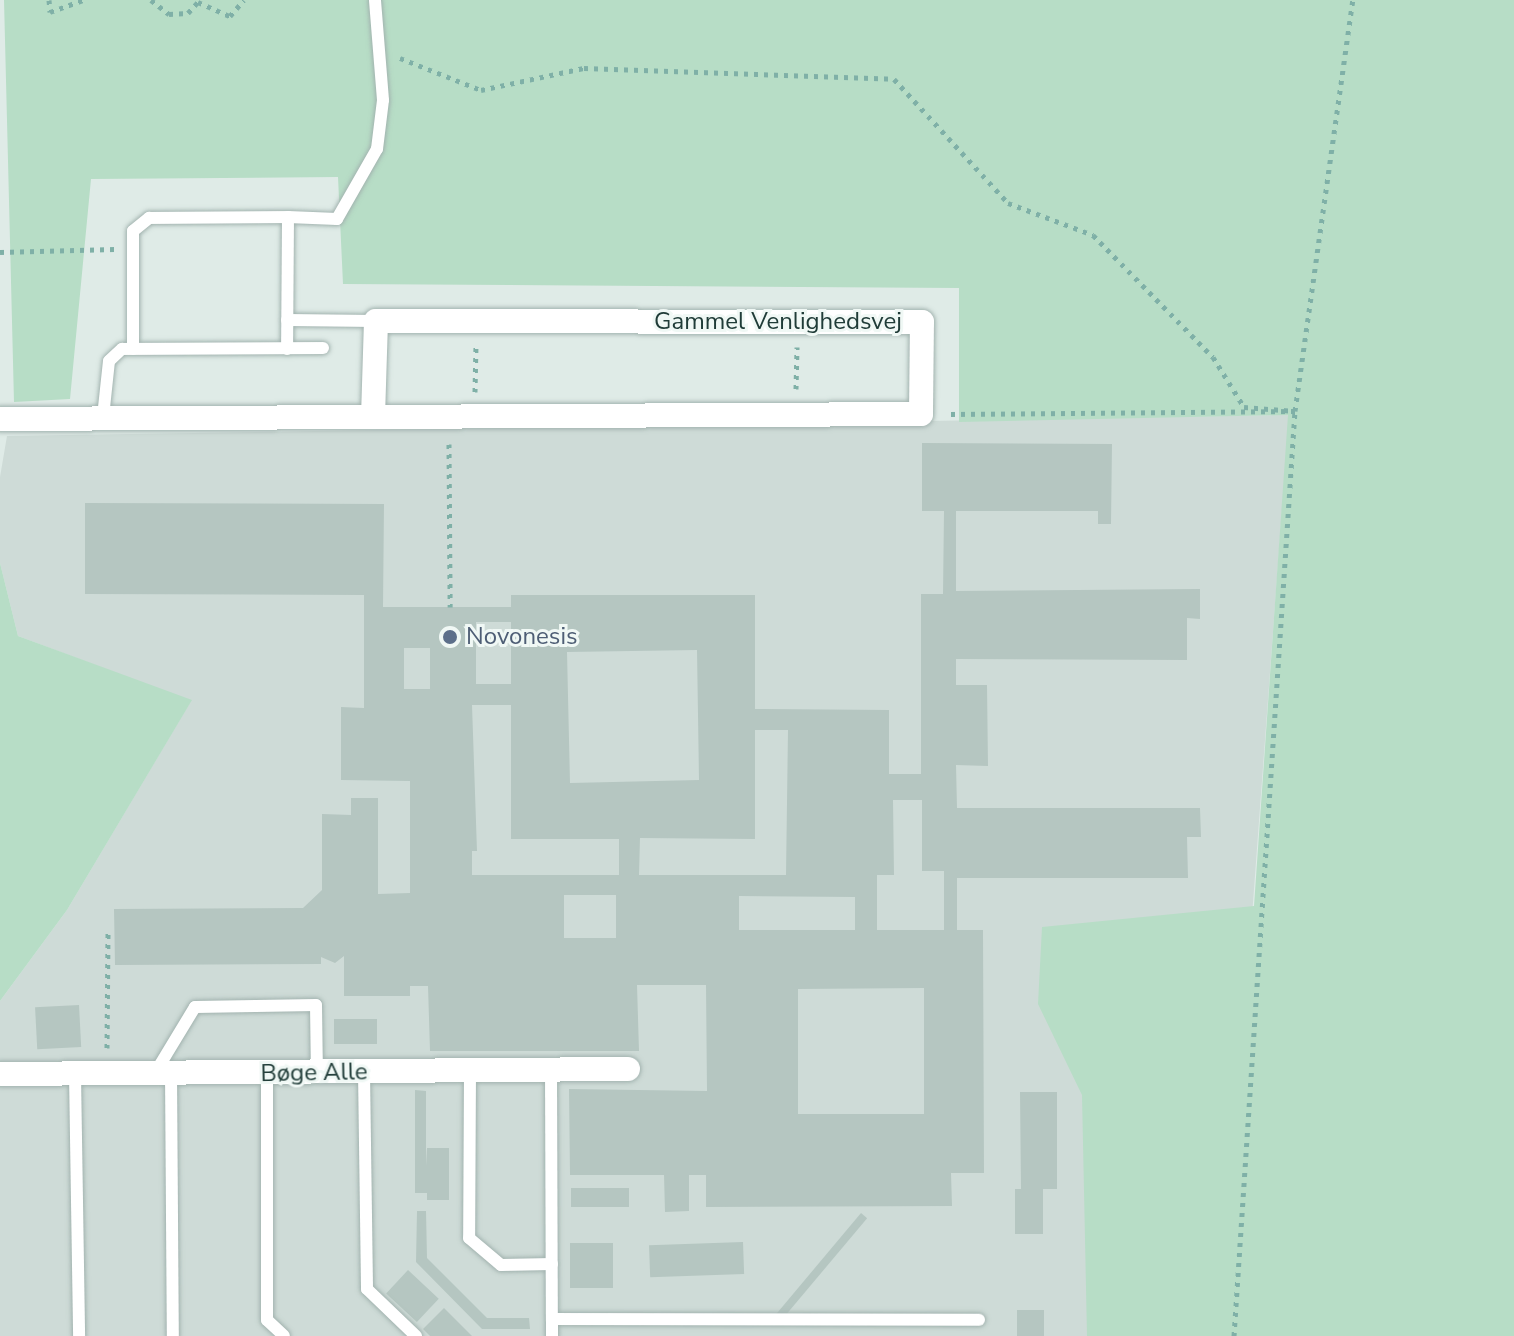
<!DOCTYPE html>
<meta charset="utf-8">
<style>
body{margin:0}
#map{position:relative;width:1514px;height:1336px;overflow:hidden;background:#dfebe7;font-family:"Nunito Sans",sans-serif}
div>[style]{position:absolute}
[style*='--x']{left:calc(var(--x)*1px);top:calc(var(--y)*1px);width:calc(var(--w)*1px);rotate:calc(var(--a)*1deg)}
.built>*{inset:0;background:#cedbd7}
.green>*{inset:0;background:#b7ddc6}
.building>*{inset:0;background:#b5c6c1;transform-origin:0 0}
.path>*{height:5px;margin-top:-2.5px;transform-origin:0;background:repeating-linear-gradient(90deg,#7fb0a7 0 4px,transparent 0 10px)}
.roads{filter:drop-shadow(0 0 2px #a2b3af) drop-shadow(0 0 2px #a2b3af)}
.service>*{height:12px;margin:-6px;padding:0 6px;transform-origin:6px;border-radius:6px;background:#fff}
.minor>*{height:24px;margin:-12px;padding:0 12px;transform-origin:12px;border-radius:12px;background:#fff}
.dots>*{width:22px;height:22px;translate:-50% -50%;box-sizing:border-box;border:4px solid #f0f8f5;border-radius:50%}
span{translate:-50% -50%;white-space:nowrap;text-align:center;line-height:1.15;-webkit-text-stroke:6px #f0f8f5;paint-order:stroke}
.street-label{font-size:24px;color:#203c38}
.service-label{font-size:24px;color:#4e5e75}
.left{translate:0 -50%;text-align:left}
</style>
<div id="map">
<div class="built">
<div style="clip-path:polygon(1289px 415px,1221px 1336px,0 1336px,0 1001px,67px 910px,191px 701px,18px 636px,0 563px,0 477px,7px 436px)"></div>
</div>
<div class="green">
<div style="clip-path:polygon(4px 0,1514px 0,1514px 1336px,1087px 1336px,1082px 1095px,1038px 1004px,1042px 927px,1254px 906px,1288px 415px,959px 422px,959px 288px,343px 284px,338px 177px,91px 179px,70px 399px,14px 402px)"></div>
<div style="clip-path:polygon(0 563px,18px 636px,192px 700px,67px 910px,0 1001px)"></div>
</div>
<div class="building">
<div style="clip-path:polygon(evenodd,922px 443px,1112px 444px,1111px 524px,1098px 524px,1098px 511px,956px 511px,956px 591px,1200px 589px,1200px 619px,1187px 618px,1187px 660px,956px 659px,956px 685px,987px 685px,988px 766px,956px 765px,957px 808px,1200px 808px,1201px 837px,1187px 837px,1188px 878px,957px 878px,957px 930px,983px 930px,984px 1173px,951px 1173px,952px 1206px,706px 1207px,706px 1175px,689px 1175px,689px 1211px,665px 1212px,664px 1175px,570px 1175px,569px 1089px,707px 1091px,706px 985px,637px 985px,639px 1051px,430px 1051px,428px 986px,410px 986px,410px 996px,344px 996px,344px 956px,335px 963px,321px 957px,321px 964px,115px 965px,114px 909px,303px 908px,322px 890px,322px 814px,351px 815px,351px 798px,378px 798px,378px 894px,410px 893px,410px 781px,341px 780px,341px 707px,364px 708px,364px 595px,85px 594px,85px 503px,384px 504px,383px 607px,511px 607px,511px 595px,755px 595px,755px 709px,889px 710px,889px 774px,921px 774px,921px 594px,943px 594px,944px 511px,922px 511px,922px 443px,476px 622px,511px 622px,511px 684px,476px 684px,476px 622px,922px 443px,404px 648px,430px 648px,430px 689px,404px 689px,404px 648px,922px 443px,697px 650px,699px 780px,570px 783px,567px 652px,697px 650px,922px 443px,472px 705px,511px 705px,511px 839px,619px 839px,619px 875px,472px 875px,472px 851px,477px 851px,472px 705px,922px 443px,755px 730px,788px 730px,786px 875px,639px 875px,640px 838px,755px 839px,755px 730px,922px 443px,893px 800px,922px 800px,922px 871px,944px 871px,944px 930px,877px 930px,877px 875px,894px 875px,893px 800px,922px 443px,564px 895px,616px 895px,616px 938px,564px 938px,564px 895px,922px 443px,739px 896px,855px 897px,855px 930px,739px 930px,739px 896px,922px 443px,924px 988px,924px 1114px,798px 1114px,798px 989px,924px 988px)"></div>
<div style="left:79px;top:1005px;width:42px;height:44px;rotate:87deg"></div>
<div style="left:334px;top:1019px;width:43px;height:25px"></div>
<div style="clip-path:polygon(415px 1090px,426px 1091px,426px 1166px,427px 1148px,449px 1148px,449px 1200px,427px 1200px,427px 1193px,415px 1193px)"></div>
<div style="clip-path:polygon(1020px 1092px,1057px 1092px,1057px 1189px,1043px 1189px,1043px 1234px,1015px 1234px,1015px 1189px,1021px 1189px)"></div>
<div style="left:571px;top:1188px;width:58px;height:19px"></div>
<div style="clip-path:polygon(417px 1211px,426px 1211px,427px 1258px,487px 1318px,529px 1318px,530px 1329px,482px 1329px,416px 1262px)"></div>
<div style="left:861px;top:1213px;width:8px;height:136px;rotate:40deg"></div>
<div style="left:743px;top:1242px;width:32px;height:94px;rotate:88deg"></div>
<div style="left:570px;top:1243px;width:43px;height:45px"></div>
<div style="left:408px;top:1270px;width:42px;height:32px;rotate:43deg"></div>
<div style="clip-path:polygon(444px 1308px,472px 1336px,430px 1336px,423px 1329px)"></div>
<div style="left:1017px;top:1310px;width:27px;height:26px"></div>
</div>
<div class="path">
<div style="--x:49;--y:0;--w:12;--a:85"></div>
<div style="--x:50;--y:12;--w:35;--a:-20"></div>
<div style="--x:151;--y:0;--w:23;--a:38"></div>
<div style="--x:169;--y:14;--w:19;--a:-3"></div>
<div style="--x:188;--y:13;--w:15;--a:-48"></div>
<div style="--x:198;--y:2;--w:35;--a:24"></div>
<div style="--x:230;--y:16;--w:21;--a:-49"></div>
<div style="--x:400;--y:58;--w:87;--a:21.6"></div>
<div style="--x:481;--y:90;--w:105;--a:-12.1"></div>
<div style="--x:584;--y:68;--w:310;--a:2"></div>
<div style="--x:894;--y:79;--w:168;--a:47.4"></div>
<div style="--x:1008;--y:203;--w:91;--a:20.6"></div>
<div style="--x:1093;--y:235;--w:171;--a:45.5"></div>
<div style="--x:1213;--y:357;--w:59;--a:58.2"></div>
<div style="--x:1244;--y:407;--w:51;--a:4.5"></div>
<div style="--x:1295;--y:411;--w:347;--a:179.5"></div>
<div style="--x:0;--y:252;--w:115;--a:-1.5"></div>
<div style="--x:796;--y:389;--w:42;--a:-88.6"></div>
<div style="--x:475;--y:392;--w:46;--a:-88.8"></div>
<div style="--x:449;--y:444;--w:163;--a:89.6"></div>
<div style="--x:107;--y:1048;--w:116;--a:-89.5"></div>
<div style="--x:1234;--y:1336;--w:927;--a:-86.23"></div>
<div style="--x:1295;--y:411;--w:415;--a:-82"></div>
</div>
<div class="roads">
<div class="service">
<div style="--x:288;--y:217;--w:49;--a:2.3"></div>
<div style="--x:337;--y:219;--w:81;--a:-60.3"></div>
<div style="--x:377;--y:149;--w:49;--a:-83"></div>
<div style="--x:383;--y:100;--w:100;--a:-94.6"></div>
<div style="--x:287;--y:320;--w:89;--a:0.6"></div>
<div style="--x:133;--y:349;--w:118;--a:-90"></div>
<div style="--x:133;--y:231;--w:21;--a:-39"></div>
<div style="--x:149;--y:218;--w:139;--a:-0.4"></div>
<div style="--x:288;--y:217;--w:132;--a:90.4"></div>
<div style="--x:103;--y:417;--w:56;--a:-83.9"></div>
<div style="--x:109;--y:361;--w:18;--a:-43"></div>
<div style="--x:122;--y:349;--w:201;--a:-0.3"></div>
<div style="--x:551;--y:1070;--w:249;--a:89.8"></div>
<div style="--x:470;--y:1071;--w:167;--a:90.3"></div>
<div style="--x:469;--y:1238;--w:42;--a:40.2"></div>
<div style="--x:501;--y:1265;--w:51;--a:-1.1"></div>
<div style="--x:364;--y:1072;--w:217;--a:89.2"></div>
<div style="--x:367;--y:1289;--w:68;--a:43.8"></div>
<div style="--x:155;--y:1073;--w:77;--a:-58.8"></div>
<div style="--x:195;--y:1007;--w:121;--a:-0.9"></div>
<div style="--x:316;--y:1005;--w:68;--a:89.2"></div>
<div style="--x:171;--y:1073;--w:263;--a:89.6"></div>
<div style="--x:267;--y:1073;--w:247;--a:90"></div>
<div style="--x:267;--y:1320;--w:23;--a:43"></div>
<div style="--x:75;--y:1074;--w:262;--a:89.1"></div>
<div style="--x:552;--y:1336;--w:17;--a:-90"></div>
<div style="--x:552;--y:1319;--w:427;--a:0.1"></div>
</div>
<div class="minor">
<div style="--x:0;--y:419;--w:921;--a:-0.31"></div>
<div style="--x:921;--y:414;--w:92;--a:-89.4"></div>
<div style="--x:922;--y:322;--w:546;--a:-179.9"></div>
<div style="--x:376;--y:321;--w:93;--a:91.8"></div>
<div style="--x:0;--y:1074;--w:628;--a:-0.46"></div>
</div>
</div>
<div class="dots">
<div style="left:450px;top:637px;background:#5c6f8a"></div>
</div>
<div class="street-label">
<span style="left:778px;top:322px">Gammel Venlighedsvej</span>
<span style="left:314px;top:1073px;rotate:-1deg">Bøge Alle</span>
</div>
<div class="service-label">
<span class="left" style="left:466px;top:637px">Novonesis</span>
</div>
</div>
